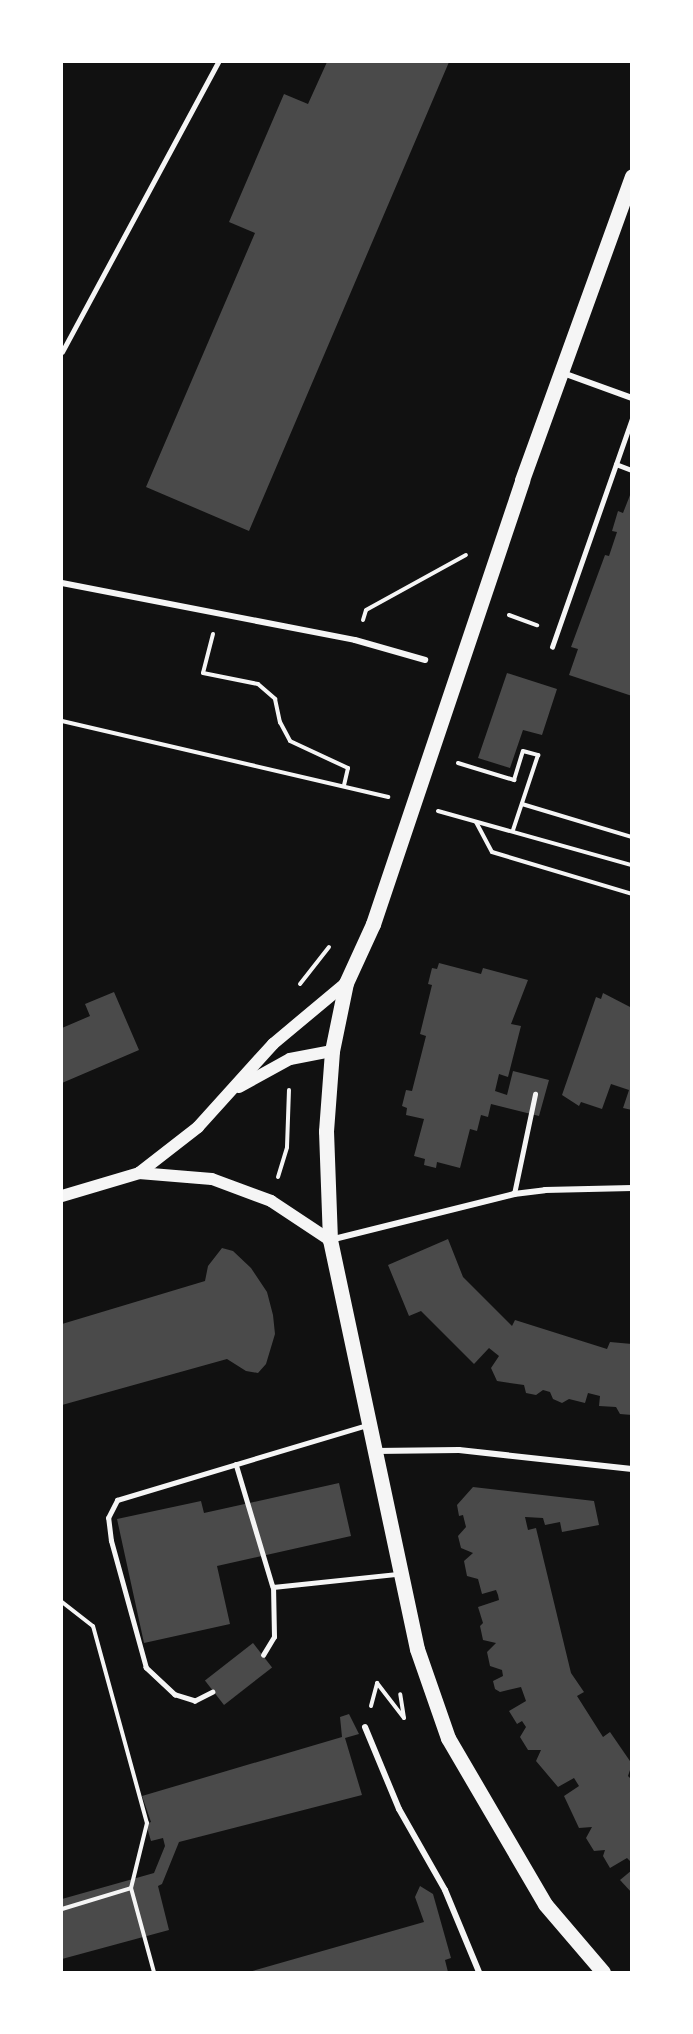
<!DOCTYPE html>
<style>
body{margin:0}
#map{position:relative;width:693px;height:2034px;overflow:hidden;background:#111;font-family:"Noto Sans",sans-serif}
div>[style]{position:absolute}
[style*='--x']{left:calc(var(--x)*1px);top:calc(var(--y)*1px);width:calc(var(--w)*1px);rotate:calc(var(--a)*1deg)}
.building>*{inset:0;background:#4a4a4a;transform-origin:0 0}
.path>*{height:4px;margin:-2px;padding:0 2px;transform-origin:2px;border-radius:2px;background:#f5f5f5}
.service>*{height:4.5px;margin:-2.25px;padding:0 2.25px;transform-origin:2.25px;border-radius:2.25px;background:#f5f5f5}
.minor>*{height:6px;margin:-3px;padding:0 3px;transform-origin:3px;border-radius:3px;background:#f5f5f5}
.secondary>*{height:12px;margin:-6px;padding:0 6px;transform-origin:6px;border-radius:6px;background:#f5f5f5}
.primary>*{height:15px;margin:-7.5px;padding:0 7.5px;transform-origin:7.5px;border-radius:7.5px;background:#f5f5f5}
span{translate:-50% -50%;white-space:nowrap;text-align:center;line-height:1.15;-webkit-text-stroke:4.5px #fff;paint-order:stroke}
.frame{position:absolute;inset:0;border:63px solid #fff;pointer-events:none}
</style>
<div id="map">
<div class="building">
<div style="clip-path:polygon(327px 62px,449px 62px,249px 531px,146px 487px,255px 233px,229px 222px,284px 94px,308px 104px)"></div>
<div style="clip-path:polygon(632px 490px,632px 696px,569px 675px,578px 649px,571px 647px,605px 555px,609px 556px,617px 532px,612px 531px,618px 511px,623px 513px)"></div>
<div style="clip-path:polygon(507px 673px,557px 689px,542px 735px,523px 730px,510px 768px,478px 758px)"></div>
<div style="clip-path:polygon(439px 963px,481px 974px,483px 968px,528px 980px,511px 1024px,521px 1026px,508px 1077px,499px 1074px,495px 1091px,507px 1095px,513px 1071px,549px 1080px,539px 1116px,491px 1104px,488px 1117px,481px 1115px,477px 1131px,470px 1129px,460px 1168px,437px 1162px,436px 1168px,424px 1165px,425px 1159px,414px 1156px,424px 1119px,406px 1115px,407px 1108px,402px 1106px,406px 1090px,412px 1091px,426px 1036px,420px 1034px,432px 985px,428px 984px,432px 968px,437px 969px)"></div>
<div style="clip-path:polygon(114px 992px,139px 1050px,62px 1083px,62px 1028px,90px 1016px,85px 1004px)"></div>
<div style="clip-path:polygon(603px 993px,632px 1008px,632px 1110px,623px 1108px,629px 1090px,611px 1084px,602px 1109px,581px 1102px,579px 1106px,562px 1095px,596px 997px,601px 999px)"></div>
<div style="clip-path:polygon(448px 1239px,463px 1277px,512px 1326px,515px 1320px,607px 1349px,610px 1342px,632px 1344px,632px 1415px,620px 1414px,616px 1407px,599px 1406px,600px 1396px,588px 1393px,585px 1403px,569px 1399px,562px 1403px,553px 1399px,550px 1392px,543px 1390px,536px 1395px,526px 1393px,524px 1385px,497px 1381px,491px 1368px,499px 1356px,489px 1348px,474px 1364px,421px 1311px,409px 1316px,388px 1265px)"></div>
<div style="clip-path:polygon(222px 1248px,233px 1251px,251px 1268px,267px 1292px,273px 1315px,275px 1334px,266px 1364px,258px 1373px,246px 1371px,227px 1359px,62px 1405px,62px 1324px,205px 1281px,208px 1266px)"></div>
<div style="clip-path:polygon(339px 1483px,351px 1536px,217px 1566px,230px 1624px,144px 1643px,117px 1519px,201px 1501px,204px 1513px)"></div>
<div style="clip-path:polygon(473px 1487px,594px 1501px,599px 1525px,562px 1532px,560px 1522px,545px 1525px,543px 1518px,525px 1517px,528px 1530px,536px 1528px,571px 1673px,584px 1692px,577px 1696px,603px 1737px,610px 1732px,632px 1764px,628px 1776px,632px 1780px,632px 1863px,627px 1858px,610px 1868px,603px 1856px,605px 1850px,594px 1851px,586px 1838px,592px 1827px,579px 1828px,564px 1796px,579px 1786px,574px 1778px,558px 1787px,536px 1761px,541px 1750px,528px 1750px,520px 1737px,526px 1727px,522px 1721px,517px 1724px,509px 1711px,526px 1701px,521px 1687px,500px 1692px,495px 1689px,493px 1681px,503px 1676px,502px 1670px,490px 1666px,487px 1652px,496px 1643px,483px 1640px,480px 1626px,483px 1623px,478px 1607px,499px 1600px,498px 1595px,496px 1590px,482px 1594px,478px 1579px,467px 1576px,464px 1561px,473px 1553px,461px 1548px,458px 1536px,466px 1527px,463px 1515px,459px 1516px,457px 1505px)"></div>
<div style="left:253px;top:1643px;width:31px;height:61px;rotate:52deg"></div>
<div style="clip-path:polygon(349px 1714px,359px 1734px,345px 1738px,362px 1795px,179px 1842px,162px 1884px,158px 1886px,169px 1930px,62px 1959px,62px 1899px,154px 1873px,165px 1846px,163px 1838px,151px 1841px,146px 1824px,151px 1822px,142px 1796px,342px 1737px,340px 1717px)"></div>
<div style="clip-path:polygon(632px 1870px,632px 1893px,620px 1880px)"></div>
<div style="clip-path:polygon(420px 1886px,433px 1894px,451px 1958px,445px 1960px,448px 1972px,249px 1972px,424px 1922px,415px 1897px)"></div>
</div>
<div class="path">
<div style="--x:509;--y:615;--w:30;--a:20"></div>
<div style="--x:363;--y:620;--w:10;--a:-73"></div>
<div style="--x:366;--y:610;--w:114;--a:-28.8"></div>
<div style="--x:213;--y:634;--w:40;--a:104.4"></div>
<div style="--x:203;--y:673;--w:56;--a:11.3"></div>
<div style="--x:258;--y:684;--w:23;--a:41"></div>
<div style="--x:275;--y:699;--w:24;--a:78"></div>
<div style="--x:280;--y:722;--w:21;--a:62"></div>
<div style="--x:290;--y:741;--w:64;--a:25"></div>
<div style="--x:348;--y:768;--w:17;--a:103"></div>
<div style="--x:62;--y:721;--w:335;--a:13.1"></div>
<div style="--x:458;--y:763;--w:59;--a:16.9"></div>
<div style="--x:514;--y:780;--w:30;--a:-73"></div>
<div style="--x:523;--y:751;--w:16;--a:15"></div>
<div style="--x:538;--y:755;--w:79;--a:108.4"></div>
<div style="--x:522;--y:804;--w:115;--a:16.7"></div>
<div style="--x:438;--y:811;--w:201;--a:15.6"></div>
<div style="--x:476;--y:822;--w:34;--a:62"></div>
<div style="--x:492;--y:852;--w:146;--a:16.7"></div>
<div style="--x:300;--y:984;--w:47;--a:-51.9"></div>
<div style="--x:278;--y:1177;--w:31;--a:-73"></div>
<div style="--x:287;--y:1147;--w:57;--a:-88"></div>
<div style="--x:62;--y:1602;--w:39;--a:38"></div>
<div style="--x:93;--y:1626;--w:204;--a:74.7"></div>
<div style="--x:147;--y:1823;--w:67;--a:103.8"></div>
<div style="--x:131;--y:1888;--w:87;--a:74.7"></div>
<div style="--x:371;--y:1706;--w:24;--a:-75"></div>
<div style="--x:377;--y:1683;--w:44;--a:52.4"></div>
<div style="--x:404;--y:1718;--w:24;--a:-99"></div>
<div style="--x:62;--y:1909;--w:72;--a:-16.9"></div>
</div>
<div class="service">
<div style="--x:62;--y:352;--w:329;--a:-61.7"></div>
<div style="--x:616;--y:464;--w:17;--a:21"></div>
<div style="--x:552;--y:647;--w:243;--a:-70.7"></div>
<div style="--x:514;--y:1194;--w:102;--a:-78.1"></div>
<div style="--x:236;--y:1464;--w:128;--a:73.3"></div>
<div style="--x:273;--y:1587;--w:125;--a:-6"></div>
<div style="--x:263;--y:1655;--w:21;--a:-59"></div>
<div style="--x:274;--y:1637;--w:50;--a:-91.1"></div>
<div style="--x:213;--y:1692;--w:20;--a:153"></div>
<div style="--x:195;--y:1701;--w:21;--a:-163"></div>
<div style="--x:175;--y:1695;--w:40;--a:-137"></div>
<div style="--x:146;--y:1668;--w:132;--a:-105.4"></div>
<div style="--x:111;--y:1541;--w:23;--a:-97"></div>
<div style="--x:108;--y:1518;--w:20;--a:-63"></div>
<div style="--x:117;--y:1500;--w:261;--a:-16.7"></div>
</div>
<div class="minor">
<div style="--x:563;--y:373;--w:73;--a:19.9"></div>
<div style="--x:62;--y:583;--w:298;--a:11"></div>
<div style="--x:355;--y:640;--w:73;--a:15.9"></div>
<div style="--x:330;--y:1240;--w:190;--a:-14"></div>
<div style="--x:514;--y:1194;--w:31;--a:-7"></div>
<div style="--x:545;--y:1190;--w:87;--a:-1.3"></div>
<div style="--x:375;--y:1451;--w:84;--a:-0.7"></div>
<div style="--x:459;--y:1450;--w:174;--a:6.3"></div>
<div style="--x:365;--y:1727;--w:89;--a:67.5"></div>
<div style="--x:399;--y:1809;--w:93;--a:60.4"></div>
<div style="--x:445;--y:1890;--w:89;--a:67.5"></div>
</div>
<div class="secondary">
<div style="--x:239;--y:1087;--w:58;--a:-28.8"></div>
<div style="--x:290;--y:1059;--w:43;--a:-10.8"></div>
<div style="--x:139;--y:1173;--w:73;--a:4.7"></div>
<div style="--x:212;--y:1179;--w:63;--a:20.4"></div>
<div style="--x:271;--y:1201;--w:71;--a:33.5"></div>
<div style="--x:62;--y:1196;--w:80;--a:-16.6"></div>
<div style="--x:139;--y:1173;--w:75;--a:-37.9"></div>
<div style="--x:198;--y:1127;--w:112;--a:-47.9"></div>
<div style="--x:273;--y:1044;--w:95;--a:-39.9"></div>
</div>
<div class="primary">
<div style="--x:603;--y:1972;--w:89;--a:-130.5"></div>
<div style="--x:545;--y:1904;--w:192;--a:-120.3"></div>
<div style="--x:448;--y:1738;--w:94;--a:-109.2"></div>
<div style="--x:417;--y:1649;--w:418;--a:-102"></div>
<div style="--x:330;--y:1240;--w:109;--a:-92.1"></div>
<div style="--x:326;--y:1131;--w:80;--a:-85.7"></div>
<div style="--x:332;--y:1051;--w:69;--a:-78.4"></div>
<div style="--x:346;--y:983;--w:65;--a:-65.4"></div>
<div style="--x:373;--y:924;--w:468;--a:-71.4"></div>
<div style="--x:522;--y:480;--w:323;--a:-70.1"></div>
</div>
<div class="frame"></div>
</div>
